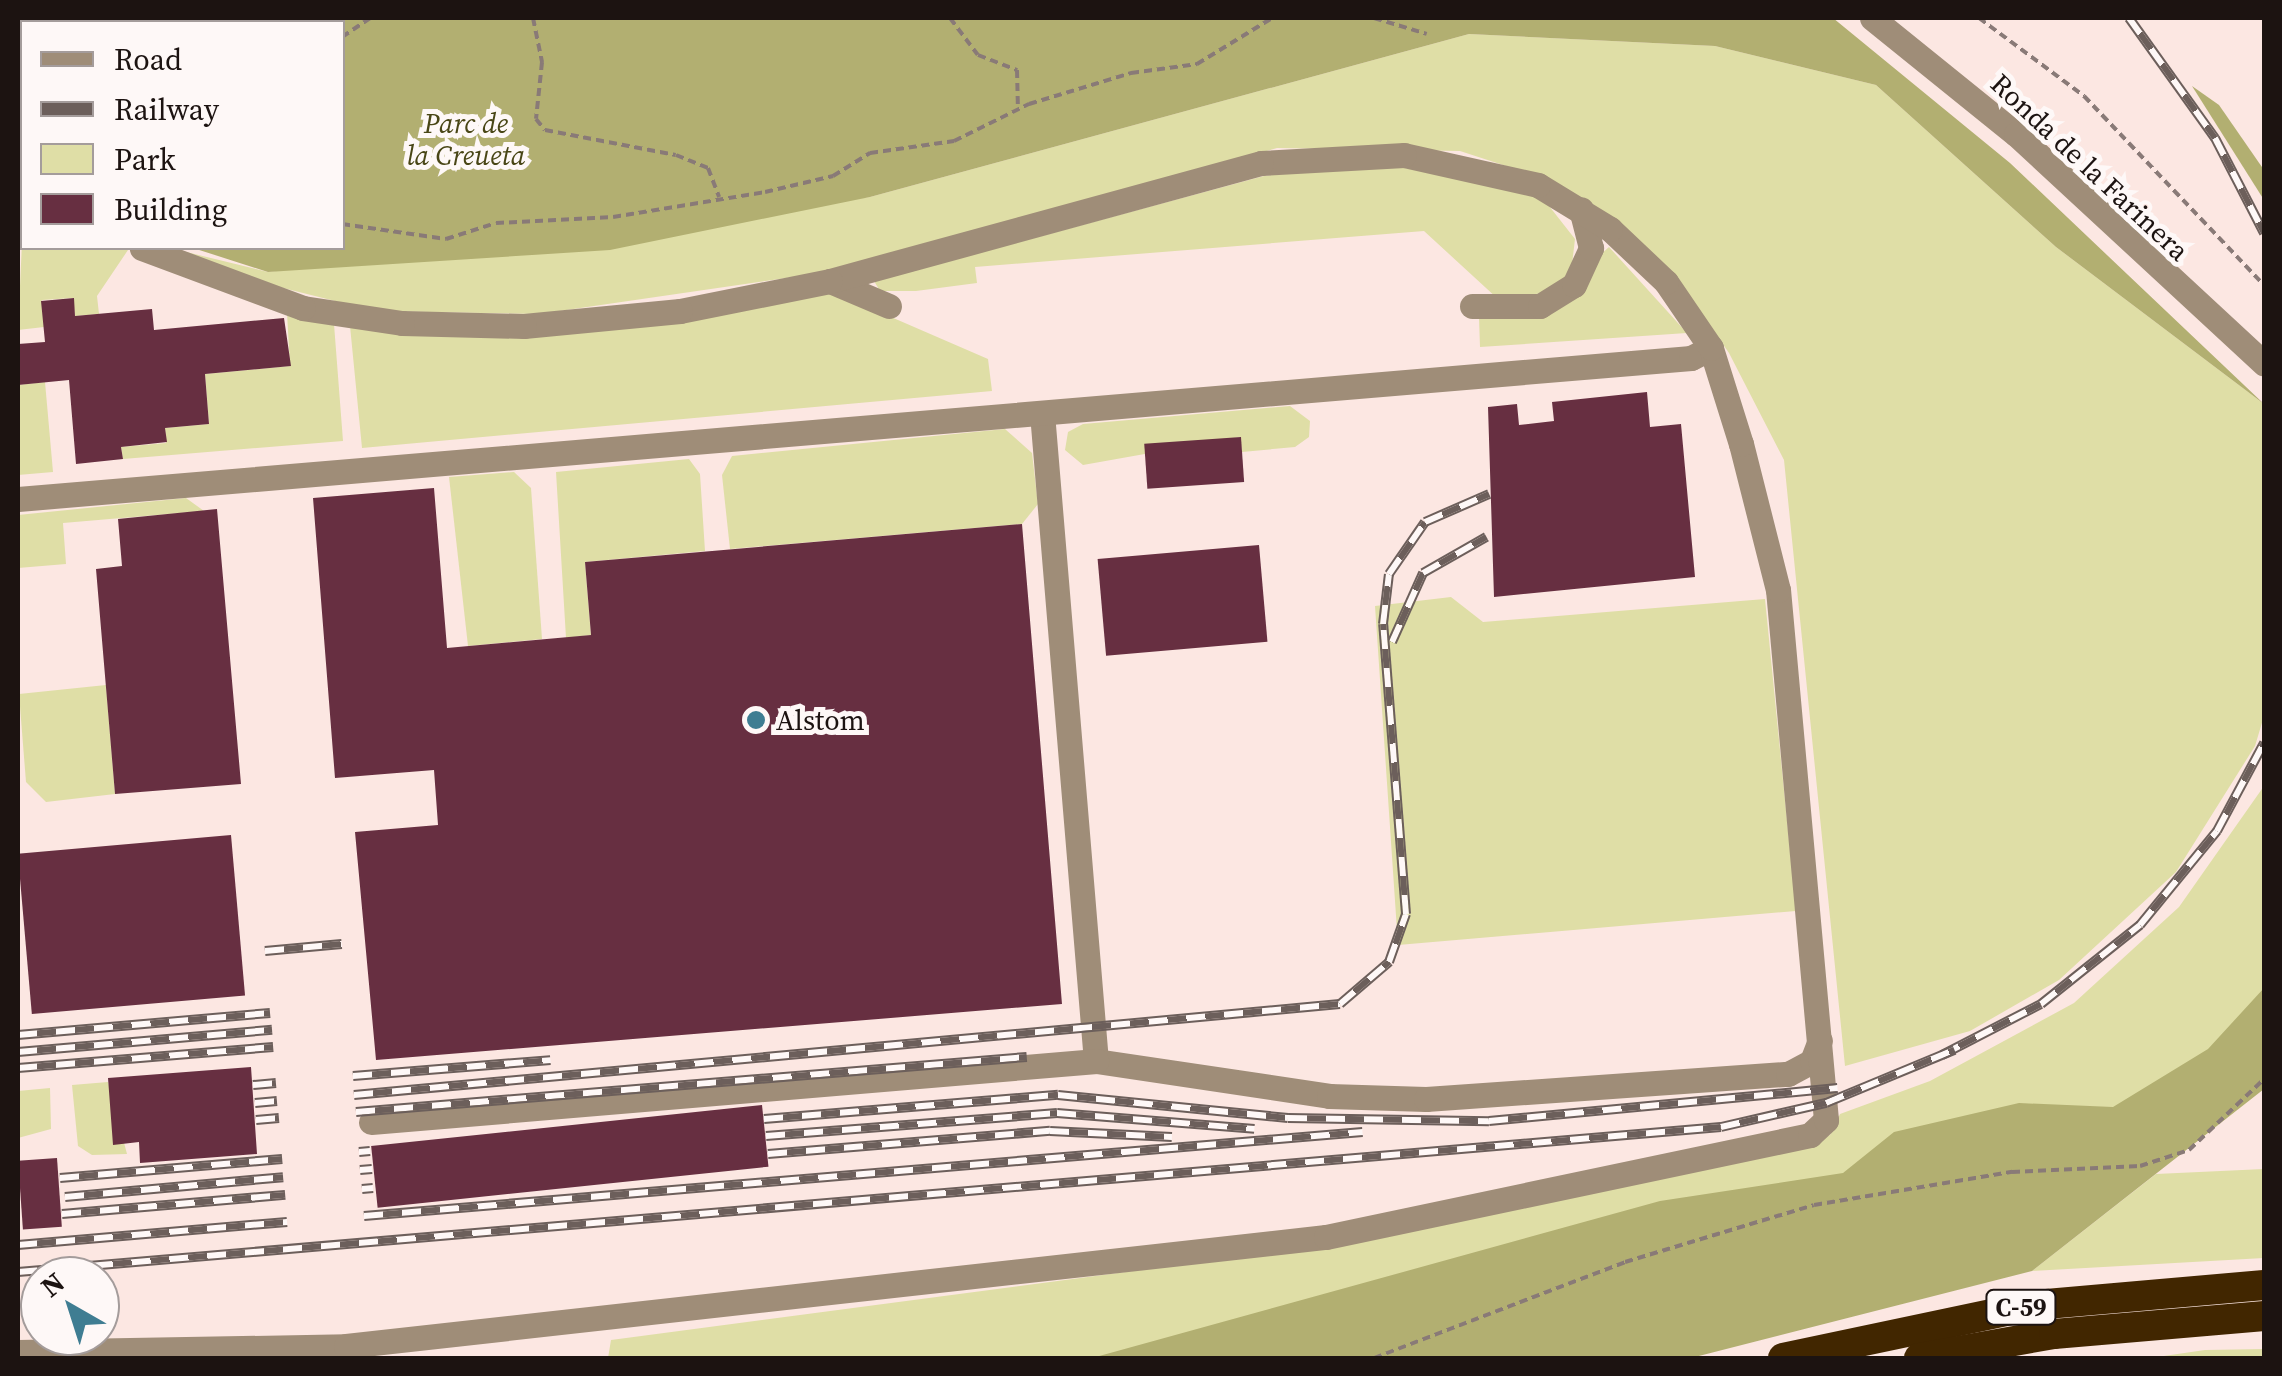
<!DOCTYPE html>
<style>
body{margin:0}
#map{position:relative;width:2282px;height:1376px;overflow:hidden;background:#fce7e2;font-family:"Source Serif 4",serif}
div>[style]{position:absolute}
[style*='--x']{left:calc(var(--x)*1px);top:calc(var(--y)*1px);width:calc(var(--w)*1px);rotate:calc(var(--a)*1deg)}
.green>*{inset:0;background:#dfdea6}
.forest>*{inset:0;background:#b2af71}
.building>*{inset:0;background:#672f41;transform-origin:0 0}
.path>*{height:4px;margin-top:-2px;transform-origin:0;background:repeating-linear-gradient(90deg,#897a77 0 8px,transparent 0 13px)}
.minor>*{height:25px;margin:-12.5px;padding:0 12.5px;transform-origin:12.5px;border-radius:12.5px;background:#9f8d78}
.highway>*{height:30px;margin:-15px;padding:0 15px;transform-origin:15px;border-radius:15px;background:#412600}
.rail>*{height:10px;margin-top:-5px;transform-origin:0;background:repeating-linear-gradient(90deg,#fef8f7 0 19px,#6c5f5b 0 38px);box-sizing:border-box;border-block:2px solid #6c5f5b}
.dots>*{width:28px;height:28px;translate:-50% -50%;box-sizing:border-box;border:5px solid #fef8f7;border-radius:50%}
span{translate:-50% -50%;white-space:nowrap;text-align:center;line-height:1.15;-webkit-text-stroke:10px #fef8f7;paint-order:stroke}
.shield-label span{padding:2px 8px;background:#fef8f7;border:2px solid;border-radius:8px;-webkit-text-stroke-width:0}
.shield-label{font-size:25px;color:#1c1311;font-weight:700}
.park-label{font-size:28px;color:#494616;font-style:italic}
.street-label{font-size:28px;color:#1c1311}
.poi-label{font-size:28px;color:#1c1311}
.left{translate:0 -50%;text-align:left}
.frame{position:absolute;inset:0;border:20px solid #1c1311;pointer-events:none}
.legend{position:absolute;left:20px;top:20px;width:325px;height:230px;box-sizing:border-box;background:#fef8f7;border:2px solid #a49c9b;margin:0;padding:12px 18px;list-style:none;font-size:30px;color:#1c1311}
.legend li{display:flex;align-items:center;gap:20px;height:50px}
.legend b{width:50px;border:2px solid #a49c9b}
.north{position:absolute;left:20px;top:1256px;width:100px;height:100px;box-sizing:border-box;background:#fef8f7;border:2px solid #a49c9b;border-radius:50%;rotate:321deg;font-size:28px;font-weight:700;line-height:40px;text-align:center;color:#1c1311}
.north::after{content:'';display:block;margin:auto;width:35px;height:45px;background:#3f7d92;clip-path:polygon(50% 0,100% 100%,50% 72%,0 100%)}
</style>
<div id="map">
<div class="green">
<div style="clip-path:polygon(1469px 34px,1715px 46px,1876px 85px,2056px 247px,2264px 404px,2264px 716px,2255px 746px,2176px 872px,2059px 980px,1970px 1031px,1845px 1066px,1784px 460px,1729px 353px,1675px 276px,1613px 218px,1552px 181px,1460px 151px,1277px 148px,828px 272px,539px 314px,375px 311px,235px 276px,170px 248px,268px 272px,870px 197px)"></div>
<div style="clip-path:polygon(1344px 166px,1396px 166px,1542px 197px,1575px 239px,1571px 273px,1544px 293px,1498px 299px,1424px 231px,975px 267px,977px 283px,916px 291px,880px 291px,874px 281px,1264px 176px)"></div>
<div style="clip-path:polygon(22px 242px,22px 248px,128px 250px,97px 296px,99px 314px,75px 316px,73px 298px,42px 300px,44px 327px,18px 330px)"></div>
<div style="clip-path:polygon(1609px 247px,1687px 333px,1480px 347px,1479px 317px,1534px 314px)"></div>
<div style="clip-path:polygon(831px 291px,988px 359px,992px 391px,362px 448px,350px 326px,480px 337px,683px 320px)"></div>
<div style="clip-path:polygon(287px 313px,334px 324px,343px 441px,123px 459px,121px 447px,166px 443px,165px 428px,209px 424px,205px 374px,290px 366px)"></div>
<div style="clip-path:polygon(45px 382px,53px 472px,18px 475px,18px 385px)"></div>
<div style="clip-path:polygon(1290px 406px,1310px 421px,1309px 437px,1295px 447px,1242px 452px,1240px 437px,1083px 465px,1065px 450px,1068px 432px,1083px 424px)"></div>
<div style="clip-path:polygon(1005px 429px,1032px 453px,1038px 504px,1022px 524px,730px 549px,722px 475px,732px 456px)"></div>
<div style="clip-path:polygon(689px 459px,700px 474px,705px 551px,585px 562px,591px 635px,566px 638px,556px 472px)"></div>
<div style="clip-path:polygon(514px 472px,531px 488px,542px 639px,468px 646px,449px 477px)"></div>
<div style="clip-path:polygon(186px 498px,204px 511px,63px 523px,66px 564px,18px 568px,18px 515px)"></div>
<div style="clip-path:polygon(1451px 597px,1483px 622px,1765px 599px,1796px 911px,1398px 945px,1375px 606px)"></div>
<div style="clip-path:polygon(106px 685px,115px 794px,46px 802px,26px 782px,19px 694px)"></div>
<div style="clip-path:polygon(2264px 786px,2264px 1033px,2176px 1103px,1118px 1358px,608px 1358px,611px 1340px,1322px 1246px,1794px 1149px,1830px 1135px,1840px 1114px,1930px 1081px,2074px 1003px,2179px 907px)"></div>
<div style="clip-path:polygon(108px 1082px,127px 1154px,92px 1155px,78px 1146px,72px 1085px)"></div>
<div style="clip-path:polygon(50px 1088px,51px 1129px,18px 1138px,18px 1091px)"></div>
<div style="clip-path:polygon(2264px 1169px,2264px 1258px,2032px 1271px,2156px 1174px)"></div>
<div style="clip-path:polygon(2264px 1349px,2264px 1358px,2150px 1358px,2205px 1350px)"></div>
</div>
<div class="forest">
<div style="clip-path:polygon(18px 18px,1833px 18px,2010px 163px,2264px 404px,2056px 247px,1876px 85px,1715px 46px,1469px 34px,870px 197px,610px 250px,268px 272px,193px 248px,342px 248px,342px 22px,22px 22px,22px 99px)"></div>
<div style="clip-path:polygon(2192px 86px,2219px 105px,2264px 170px,2264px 200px)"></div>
<div style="clip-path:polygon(2264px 988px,2264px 1089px,2032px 1271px,1691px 1358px,1092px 1358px,1660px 1201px,1843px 1173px,1894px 1132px,2019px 1103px,2113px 1107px,2208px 1049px)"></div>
</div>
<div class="building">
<div style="clip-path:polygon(74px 298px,75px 316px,152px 309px,154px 330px,284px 318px,291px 366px,205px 374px,209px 424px,165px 428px,167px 442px,121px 447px,123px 459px,76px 464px,69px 380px,18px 385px,18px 344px,45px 342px,41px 301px)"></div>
<div style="clip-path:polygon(1647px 392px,1650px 427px,1681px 424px,1695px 577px,1494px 597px,1488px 407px,1517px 404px,1519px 425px,1554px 421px,1552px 402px)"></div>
<div style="left:1241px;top:437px;width:45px;height:97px;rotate:86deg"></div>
<div style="clip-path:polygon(434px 488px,447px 648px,591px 635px,585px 562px,1022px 524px,1062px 1004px,376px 1060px,355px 832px,438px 825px,434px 770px,335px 778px,313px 498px)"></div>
<div style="clip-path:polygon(217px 509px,241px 784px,115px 794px,96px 569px,122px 566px,118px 519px)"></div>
<div style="left:1259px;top:545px;width:97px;height:162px;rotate:85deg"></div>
<div style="left:231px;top:835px;width:161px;height:214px;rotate:85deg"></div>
<div style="clip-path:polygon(251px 1067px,257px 1154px,140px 1163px,139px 1142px,113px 1145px,108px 1078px)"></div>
<div style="left:762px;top:1105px;width:62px;height:393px;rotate:84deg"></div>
<div style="left:57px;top:1158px;width:69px;height:39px;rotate:86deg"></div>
</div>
<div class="path">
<div style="--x:24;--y:18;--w:4;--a:90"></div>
<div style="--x:35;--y:18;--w:6;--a:45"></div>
<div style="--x:533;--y:18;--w:45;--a:78.4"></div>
<div style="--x:542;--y:62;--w:57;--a:96"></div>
<div style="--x:536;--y:119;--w:14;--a:51"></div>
<div style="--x:545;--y:130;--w:133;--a:10.8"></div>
<div style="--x:676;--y:155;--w:35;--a:22"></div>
<div style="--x:708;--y:168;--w:31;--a:69"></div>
<div style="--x:950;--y:18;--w:46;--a:52.9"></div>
<div style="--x:978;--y:55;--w:42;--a:21"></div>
<div style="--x:1017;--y:70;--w:40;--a:88.6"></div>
<div style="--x:1374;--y:18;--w:55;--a:16.8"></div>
<div style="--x:1979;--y:18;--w:131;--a:36.6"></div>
<div style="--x:2084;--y:96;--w:261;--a:46.4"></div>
<div style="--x:342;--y:37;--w:34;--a:-34"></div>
<div style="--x:342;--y:224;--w:105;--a:8.2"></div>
<div style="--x:446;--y:239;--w:52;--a:-17.7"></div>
<div style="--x:496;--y:223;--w:117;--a:-2.9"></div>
<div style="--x:613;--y:217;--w:154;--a:-9.3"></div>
<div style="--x:765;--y:192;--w:70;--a:-13.2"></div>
<div style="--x:833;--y:176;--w:44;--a:-31.9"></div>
<div style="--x:870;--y:153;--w:85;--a:-8.1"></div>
<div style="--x:954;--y:141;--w:84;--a:-26.3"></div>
<div style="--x:1029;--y:104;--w:107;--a:-16.9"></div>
<div style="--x:1131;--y:73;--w:67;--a:-7.8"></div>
<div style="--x:1197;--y:64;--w:88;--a:-31.5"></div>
<div style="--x:1374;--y:1358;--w:269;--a:-20.9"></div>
<div style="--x:1625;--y:1262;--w:197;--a:-16.8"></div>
<div style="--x:1814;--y:1205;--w:201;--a:-9.5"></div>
<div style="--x:2012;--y:1172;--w:128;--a:-2.7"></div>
<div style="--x:2140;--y:1166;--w:52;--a:-18.1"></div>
<div style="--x:2189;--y:1150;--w:103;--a:-43.4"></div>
</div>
<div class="minor">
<div style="--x:1872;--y:18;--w:185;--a:38.9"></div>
<div style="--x:2016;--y:134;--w:338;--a:42.8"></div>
<div style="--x:18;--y:168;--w:6;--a:45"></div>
<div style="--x:830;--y:281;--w:64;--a:23"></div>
<div style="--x:1472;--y:306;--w:68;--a:0"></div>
<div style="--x:1540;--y:306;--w:40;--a:-32"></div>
<div style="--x:1574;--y:285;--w:41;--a:-65.3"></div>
<div style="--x:1591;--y:248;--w:40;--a:-104.4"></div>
<div style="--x:1042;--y:413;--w:650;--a:85.24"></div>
<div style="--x:1096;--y:1061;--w:236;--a:8.5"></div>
<div style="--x:1329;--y:1096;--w:97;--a:1.8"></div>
<div style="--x:1426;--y:1099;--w:363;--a:-4"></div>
<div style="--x:1788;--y:1074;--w:27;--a:-28"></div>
<div style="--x:1812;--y:1061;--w:22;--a:-69"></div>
<div style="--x:18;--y:499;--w:1679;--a:-4.82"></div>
<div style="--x:1691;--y:358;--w:22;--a:-27"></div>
<div style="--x:371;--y:1122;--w:728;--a:-4.81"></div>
<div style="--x:18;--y:1352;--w:328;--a:-1"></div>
<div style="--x:346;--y:1346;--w:986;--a:-6.35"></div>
<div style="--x:1326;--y:1237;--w:495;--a:-11.9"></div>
<div style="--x:1810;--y:1135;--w:22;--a:-43"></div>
<div style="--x:1826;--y:1120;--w:532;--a:-95.17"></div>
<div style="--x:1778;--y:590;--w:151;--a:-104.2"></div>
<div style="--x:1741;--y:444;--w:101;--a:-107.4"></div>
<div style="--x:1711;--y:348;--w:80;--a:-124.3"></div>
<div style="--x:1666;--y:282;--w:77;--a:-136.6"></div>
<div style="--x:1610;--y:229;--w:84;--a:-148.6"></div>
<div style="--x:1538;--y:185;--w:137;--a:-167.4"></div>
<div style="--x:1404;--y:155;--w:143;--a:176.8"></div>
<div style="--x:1261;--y:163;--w:447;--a:164.7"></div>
<div style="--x:830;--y:281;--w:153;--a:168.7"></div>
<div style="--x:680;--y:311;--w:157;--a:174.5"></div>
<div style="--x:524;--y:326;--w:122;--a:-178.6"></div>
<div style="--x:402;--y:323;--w:100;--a:-171.4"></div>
<div style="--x:303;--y:308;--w:172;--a:-159.6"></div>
</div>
<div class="highway">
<div style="--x:1783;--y:1358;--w:258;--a:-11.9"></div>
<div style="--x:2035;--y:1305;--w:230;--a:-5"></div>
<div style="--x:1919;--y:1358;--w:137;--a:-10.1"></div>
<div style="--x:2054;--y:1334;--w:211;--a:-4.9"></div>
</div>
<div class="rail">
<div style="--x:2129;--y:18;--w:148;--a:54.4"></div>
<div style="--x:2215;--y:138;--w:107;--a:62.7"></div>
<div style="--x:1392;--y:642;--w:76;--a:-65.8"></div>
<div style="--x:1423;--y:573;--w:73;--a:-29.7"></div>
<div style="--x:265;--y:951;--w:77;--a:-5.2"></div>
<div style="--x:18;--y:1035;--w:253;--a:-5"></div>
<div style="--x:18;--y:1052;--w:255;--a:-5"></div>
<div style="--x:1942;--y:1055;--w:111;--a:-27.3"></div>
<div style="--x:2041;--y:1004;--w:127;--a:-38.6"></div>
<div style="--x:2140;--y:925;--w:122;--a:-50.7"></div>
<div style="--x:2217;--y:831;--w:100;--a:-61.9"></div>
<div style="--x:18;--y:1068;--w:256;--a:-4.7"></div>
<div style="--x:353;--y:1076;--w:198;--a:-4.6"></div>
<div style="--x:253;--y:1085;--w:23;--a:-5"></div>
<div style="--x:354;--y:1095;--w:990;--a:-5.27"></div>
<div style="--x:1340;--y:1004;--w:65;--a:-40.6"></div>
<div style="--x:1389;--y:962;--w:51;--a:-70.5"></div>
<div style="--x:1406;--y:914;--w:291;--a:-94.5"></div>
<div style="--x:1383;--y:624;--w:50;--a:-83.2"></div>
<div style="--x:1389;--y:574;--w:63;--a:-55.3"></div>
<div style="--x:1425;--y:522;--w:70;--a:-23.6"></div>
<div style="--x:255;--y:1103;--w:22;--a:-5"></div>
<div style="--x:356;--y:1112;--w:673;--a:-4.69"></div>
<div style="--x:764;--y:1119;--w:295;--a:-4.7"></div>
<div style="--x:1058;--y:1095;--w:231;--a:5.7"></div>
<div style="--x:1288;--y:1118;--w:201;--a:0.9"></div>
<div style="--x:1489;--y:1121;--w:350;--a:-5.4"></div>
<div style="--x:256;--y:1120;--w:23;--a:-5"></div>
<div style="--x:766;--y:1136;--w:292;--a:-4.5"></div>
<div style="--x:1057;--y:1113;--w:198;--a:4.6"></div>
<div style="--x:359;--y:1152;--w:11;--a:-5"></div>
<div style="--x:768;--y:1154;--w:283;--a:-4.7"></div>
<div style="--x:1050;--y:1131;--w:122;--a:2.8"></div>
<div style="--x:360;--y:1170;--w:12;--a:-5"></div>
<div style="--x:60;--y:1178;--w:223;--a:-4.9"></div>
<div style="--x:362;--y:1189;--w:11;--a:-5"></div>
<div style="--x:65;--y:1197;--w:219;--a:-5.2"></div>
<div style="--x:62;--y:1214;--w:224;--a:-4.9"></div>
<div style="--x:364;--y:1216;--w:1002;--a:-4.81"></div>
<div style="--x:18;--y:1245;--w:270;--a:-4.9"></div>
<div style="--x:18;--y:1272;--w:1709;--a:-4.87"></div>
<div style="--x:1721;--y:1127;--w:108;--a:-12.9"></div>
<div style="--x:1826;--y:1103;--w:139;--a:-22.5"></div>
</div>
<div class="dots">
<div style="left:756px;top:720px;background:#3f7d92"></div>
</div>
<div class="shield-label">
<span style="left:2021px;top:1307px">C-59</span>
</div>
<div class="park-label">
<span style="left:466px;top:139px">Parc de<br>la Creueta</span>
</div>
<div class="street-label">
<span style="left:2090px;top:167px;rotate:43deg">Ronda de la Farinera</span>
</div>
<div class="poi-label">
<span class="left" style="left:776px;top:720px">Alstom</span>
</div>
<div class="frame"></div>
<ul class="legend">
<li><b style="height:12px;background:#9f8d78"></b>Road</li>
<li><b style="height:12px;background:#6c5f5b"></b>Railway</li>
<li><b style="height:28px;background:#dfdea6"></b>Park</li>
<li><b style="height:28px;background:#672f41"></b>Building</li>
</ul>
<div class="north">N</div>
</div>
